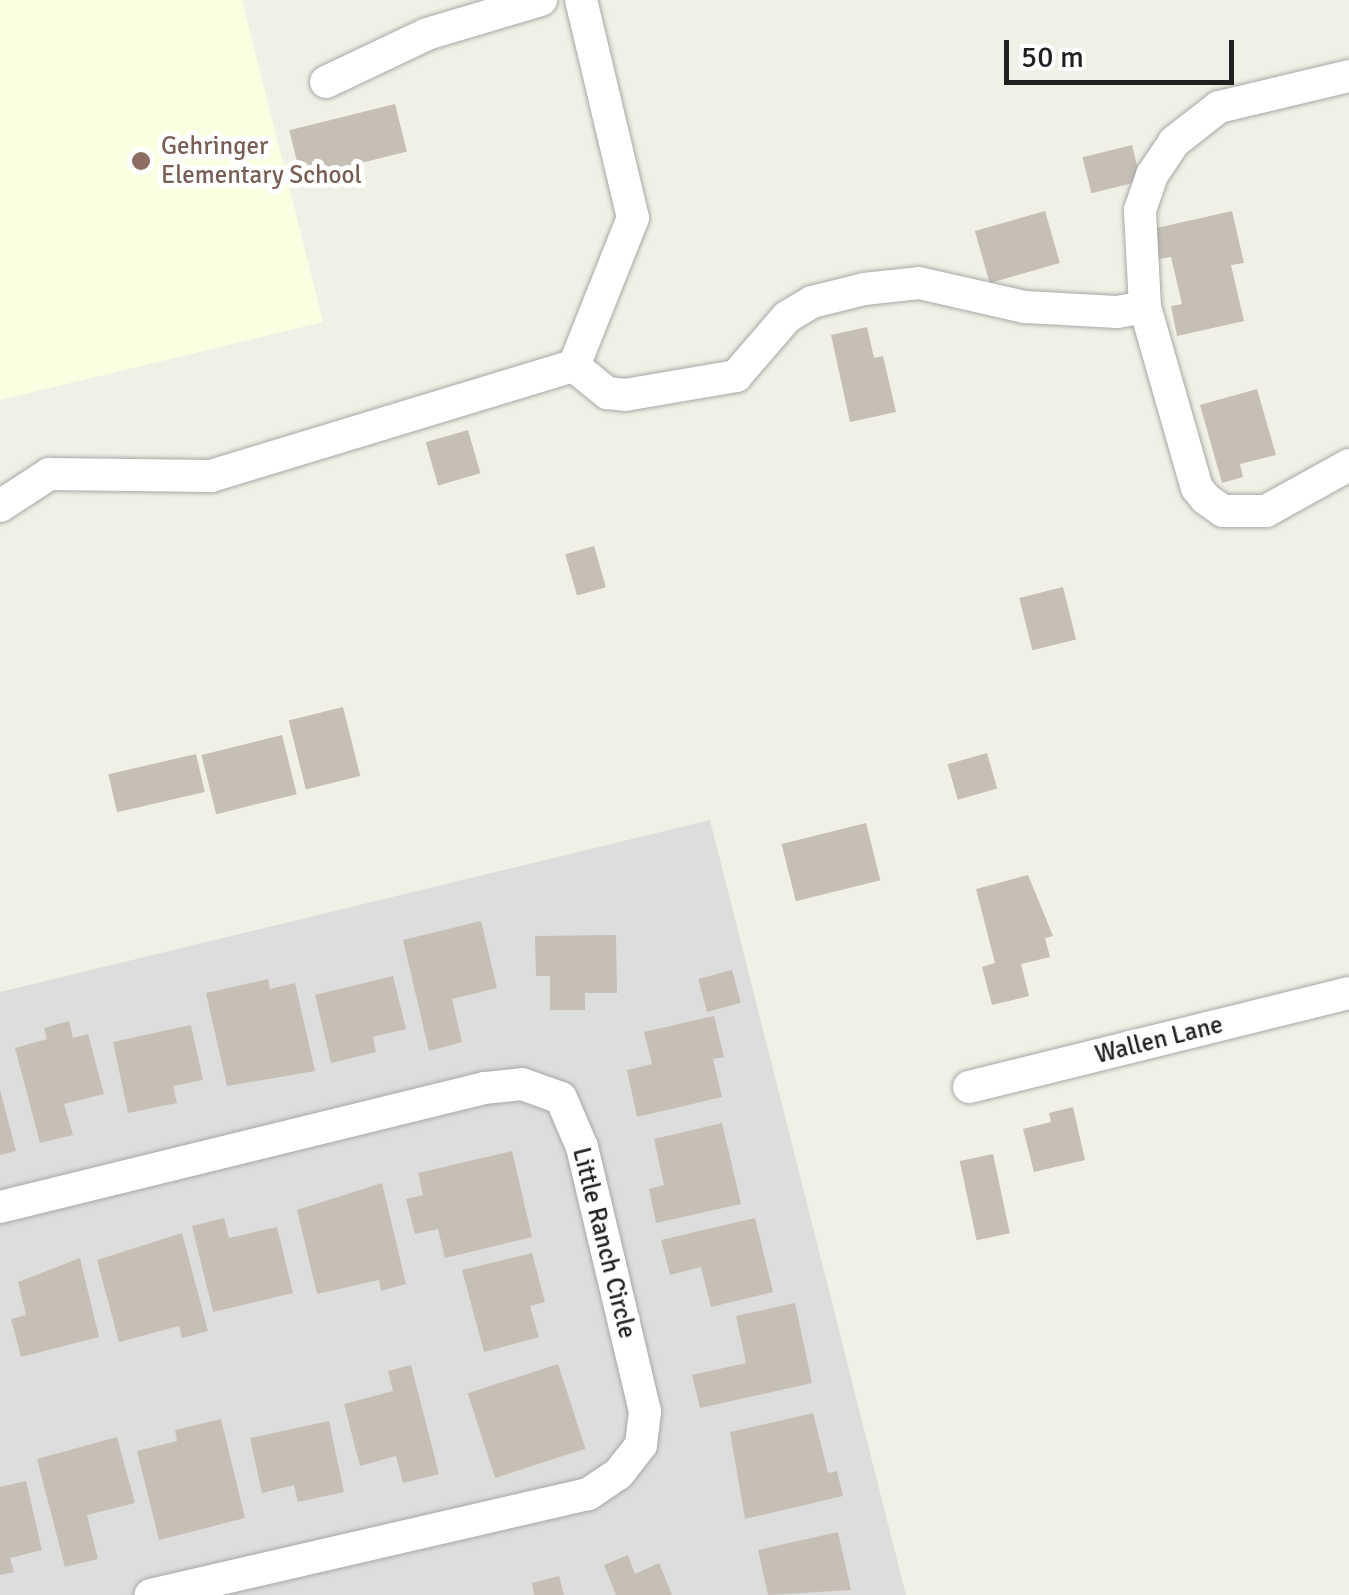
<!DOCTYPE html>
<style>
body{margin:0}
#map{position:relative;width:1349px;height:1595px;overflow:hidden;background:#f1f0e6;font-family:Signika,sans-serif}
div>[style]{position:absolute}
[style*='--x']{left:calc(var(--x)*1px);top:calc(var(--y)*1px);width:calc(var(--w)*1px);rotate:calc(var(--a)*1deg)}
.residential>*{inset:0;background:#dedddd}
.education>*{inset:0;background:#faffe2}
.building>*{inset:0;background:#c6bfb5;transform-origin:0 0}
.roads{filter:drop-shadow(0 0 2px #a7a7a7) drop-shadow(0 0 2px #a7a7a7)}
.minor>*{height:32px;margin:-16px;padding:0 16px;transform-origin:16px;border-radius:16px;background:#fff}
.dots>*{width:28px;height:28px;translate:-50% -50%;box-sizing:border-box;border:5px solid #fff;border-radius:50%}
span{translate:-50% -50%;white-space:nowrap;text-align:center;line-height:1.15;-webkit-text-stroke:10px #fff;paint-order:stroke}
.education-label{font-size:25px;color:#785e54}
.left{translate:0 -50%;text-align:left}
.street-label{font-size:25px;color:#202020}
.scale{position:absolute;left:1004px;top:40px;width:230px;height:45px;box-sizing:border-box;border:5px solid #202020;border-top:0;padding-left:12px;font-size:30px;line-height:35px;white-space:nowrap;color:#202020;-webkit-text-stroke:8px #fff;paint-order:stroke}
</style>
<div id="map">
<div class="residential">
<div style="clip-path:polygon(710px 820px,906px 1595px,0 1595px,0 992px)"></div>
</div>
<div class="education">
<div style="clip-path:polygon(0 0,242px 0,323px 322px,0 400px)"></div>
</div>
<div class="building">
<div style="left:395px;top:104px;width:49px;height:109px;rotate:76deg"></div>
<div style="left:1132px;top:145px;width:37px;height:51px;rotate:76deg"></div>
<div style="left:1045px;top:211px;width:54px;height:73px;rotate:74deg"></div>
<div style="clip-path:polygon(1232px 211px,1244px 263px,1231px 265px,1244px 321px,1177px 336px,1171px 306px,1182px 304px,1171px 257px,1159px 259px,1152px 229px)"></div>
<div style="clip-path:polygon(867px 327px,874px 358px,883px 356px,896px 412px,850px 422px,831px 335px)"></div>
<div style="clip-path:polygon(1257px 389px,1276px 455px,1240px 464px,1243px 477px,1222px 483px,1200px 405px)"></div>
<div style="left:468px;top:430px;width:45px;height:44px;rotate:74deg"></div>
<div style="left:594px;top:546px;width:43px;height:30px;rotate:74deg"></div>
<div style="left:1063px;top:587px;width:54px;height:45px;rotate:76deg"></div>
<div style="left:343px;top:707px;width:71px;height:56px;rotate:76deg"></div>
<div style="left:282px;top:735px;width:61px;height:83px;rotate:76deg"></div>
<div style="left:987px;top:753px;width:37px;height:41px;rotate:74deg"></div>
<div style="left:196px;top:754px;width:39px;height:90px;rotate:77deg"></div>
<div style="left:866px;top:823px;width:59px;height:87px;rotate:76deg"></div>
<div style="clip-path:polygon(1028px 875px,1053px 936px,1045px 938px,1050px 957px,1021px 964px,1029px 996px,992px 1005px,982px 967px,995px 963px,976px 889px)"></div>
<div style="clip-path:polygon(481px 921px,497px 988px,452px 999px,462px 1042px,429px 1051px,403px 940px)"></div>
<div style="clip-path:polygon(616px 935px,617px 993px,585px 993px,585px 1010px,550px 1010px,550px 976px,536px 976px,535px 936px)"></div>
<div style="left:732px;top:970px;width:34px;height:35px;rotate:75deg"></div>
<div style="clip-path:polygon(393px 976px,406px 1029px,373px 1037px,376px 1052px,331px 1063px,315px 995px)"></div>
<div style="clip-path:polygon(268px 979px,270px 989px,295px 983px,315px 1071px,227px 1086px,206px 993px)"></div>
<div style="clip-path:polygon(714px 1016px,724px 1057px,713px 1059px,722px 1097px,637px 1117px,627px 1070px,652px 1064px,644px 1032px)"></div>
<div style="clip-path:polygon(69px 1021px,73px 1038px,88px 1034px,104px 1094px,64px 1104px,73px 1135px,40px 1143px,15px 1048px,47px 1039px,44px 1028px)"></div>
<div style="clip-path:polygon(191px 1025px,203px 1080px,173px 1086px,177px 1103px,128px 1113px,113px 1042px)"></div>
<div style="clip-path:polygon(0 1090px,16px 1151px,0 1155px)"></div>
<div style="clip-path:polygon(1073px 1107px,1085px 1160px,1034px 1172px,1023px 1129px,1051px 1122px,1049px 1113px)"></div>
<div style="clip-path:polygon(722px 1123px,741px 1204px,656px 1223px,649px 1189px,664px 1185px,654px 1139px)"></div>
<div style="clip-path:polygon(512px 1151px,532px 1237px,445px 1258px,438px 1229px,415px 1234px,406px 1199px,423px 1195px,418px 1173px)"></div>
<div style="left:993px;top:1154px;width:81px;height:34px;rotate:78deg"></div>
<div style="clip-path:polygon(382px 1183px,406px 1284px,381px 1291px,379px 1280px,317px 1294px,297px 1210px)"></div>
<div style="clip-path:polygon(224px 1218px,229px 1238px,277px 1227px,293px 1293px,213px 1312px,192px 1226px)"></div>
<div style="clip-path:polygon(755px 1218px,773px 1292px,711px 1307px,701px 1267px,670px 1275px,661px 1240px)"></div>
<div style="clip-path:polygon(182px 1233px,208px 1331px,182px 1338px,179px 1326px,119px 1342px,97px 1260px)"></div>
<div style="clip-path:polygon(532px 1253px,545px 1302px,530px 1306px,539px 1337px,484px 1352px,462px 1270px)"></div>
<div style="clip-path:polygon(80px 1258px,99px 1337px,21px 1357px,11px 1319px,26px 1315px,18px 1282px)"></div>
<div style="clip-path:polygon(795px 1303px,812px 1383px,700px 1408px,692px 1375px,746px 1363px,736px 1316px)"></div>
<div style="left:558px;top:1364px;width:89px;height:95px;rotate:72deg"></div>
<div style="clip-path:polygon(411px 1365px,439px 1474px,403px 1483px,396px 1456px,360px 1466px,344px 1404px,393px 1391px,388px 1371px)"></div>
<div style="clip-path:polygon(813px 1413px,828px 1473px,837px 1471px,843px 1496px,745px 1519px,730px 1432px)"></div>
<div style="clip-path:polygon(221px 1419px,245px 1518px,159px 1540px,137px 1451px,177px 1441px,175px 1430px)"></div>
<div style="clip-path:polygon(329px 1421px,344px 1492px,298px 1502px,294px 1485px,262px 1493px,250px 1438px)"></div>
<div style="clip-path:polygon(117px 1437px,135px 1503px,87px 1515px,98px 1559px,65px 1567px,37px 1459px)"></div>
<div style="clip-path:polygon(26px 1481px,42px 1550px,10px 1558px,14px 1572px,0 1575px,0 1487px)"></div>
<div style="clip-path:polygon(838px 1532px,851px 1590px,768px 1595px,758px 1550px)"></div>
<div style="clip-path:polygon(628px 1555px,635px 1574px,659px 1563px,672px 1595px,616px 1595px,604px 1565px)"></div>
<div style="clip-path:polygon(559px 1576px,564px 1595px,534px 1595px,532px 1583px)"></div>
</div>
<div class="roads">
<div class="minor">
<div style="--x:326;--y:82;--w:112;--a:-25.4"></div>
<div style="--x:427;--y:34;--w:119;--a:-16.6"></div>
<div style="--x:1145;--y:307;--w:188;--a:74"></div>
<div style="--x:1197;--y:488;--w:14;--a:51"></div>
<div style="--x:1206;--y:499;--w:21;--a:35"></div>
<div style="--x:1223;--y:511;--w:43;--a:0"></div>
<div style="--x:1266;--y:511;--w:95;--a:-29"></div>
<div style="--x:574;--y:366;--w:43;--a:39.3"></div>
<div style="--x:607;--y:393;--w:18;--a:6"></div>
<div style="--x:625;--y:395;--w:113;--a:-9.7"></div>
<div style="--x:736;--y:376;--w:78;--a:-49.2"></div>
<div style="--x:787;--y:317;--w:29;--a:-31"></div>
<div style="--x:812;--y:302;--w:54;--a:-14"></div>
<div style="--x:864;--y:289;--w:55;--a:-6.2"></div>
<div style="--x:919;--y:283;--w:109;--a:12.8"></div>
<div style="--x:1025;--y:307;--w:92;--a:3.1"></div>
<div style="--x:1117;--y:312;--w:28;--a:-10"></div>
<div style="--x:1145;--y:307;--w:97;--a:-93"></div>
<div style="--x:1140;--y:210;--w:37;--a:-71"></div>
<div style="--x:1152;--y:175;--w:40;--a:-56"></div>
<div style="--x:1174;--y:142;--w:57;--a:-37.9"></div>
<div style="--x:1219;--y:107;--w:134;--a:-13.4"></div>
<div style="--x:0;--y:506;--w:59;--a:-33.1"></div>
<div style="--x:49;--y:474;--w:162;--a:0.7"></div>
<div style="--x:211;--y:476;--w:379;--a:-16.9"></div>
<div style="--x:574;--y:366;--w:159;--a:-68.3"></div>
<div style="--x:633;--y:218;--w:224;--a:-103.4"></div>
<div style="--x:969;--y:1087;--w:391;--a:-13.9"></div>
<div style="--x:0;--y:1207;--w:499;--a:-13.8"></div>
<div style="--x:485;--y:1088;--w:37;--a:-6"></div>
<div style="--x:522;--y:1084;--w:41;--a:19.7"></div>
<div style="--x:561;--y:1098;--w:53;--a:66.8"></div>
<div style="--x:582;--y:1147;--w:272;--a:76.6"></div>
<div style="--x:645;--y:1412;--w:33;--a:97"></div>
<div style="--x:641;--y:1445;--w:37;--a:128"></div>
<div style="--x:618;--y:1474;--w:36;--a:146"></div>
<div style="--x:588;--y:1494;--w:449;--a:167"></div>
</div>
</div>
<div class="dots">
<div style="left:141px;top:161px;background:#8d6e63"></div>
</div>
<div class="education-label">
<span class="left" style="left:161px;top:161px">Gehringer<br>Elementary School</span>
</div>
<div class="street-label">
<span style="left:1159px;top:1040px;rotate:-14deg">Wallen Lane</span>
<span style="left:604px;top:1243px;rotate:76deg">Little Ranch Circle</span>
</div>
<div class="scale">50 m</div>
</div>
